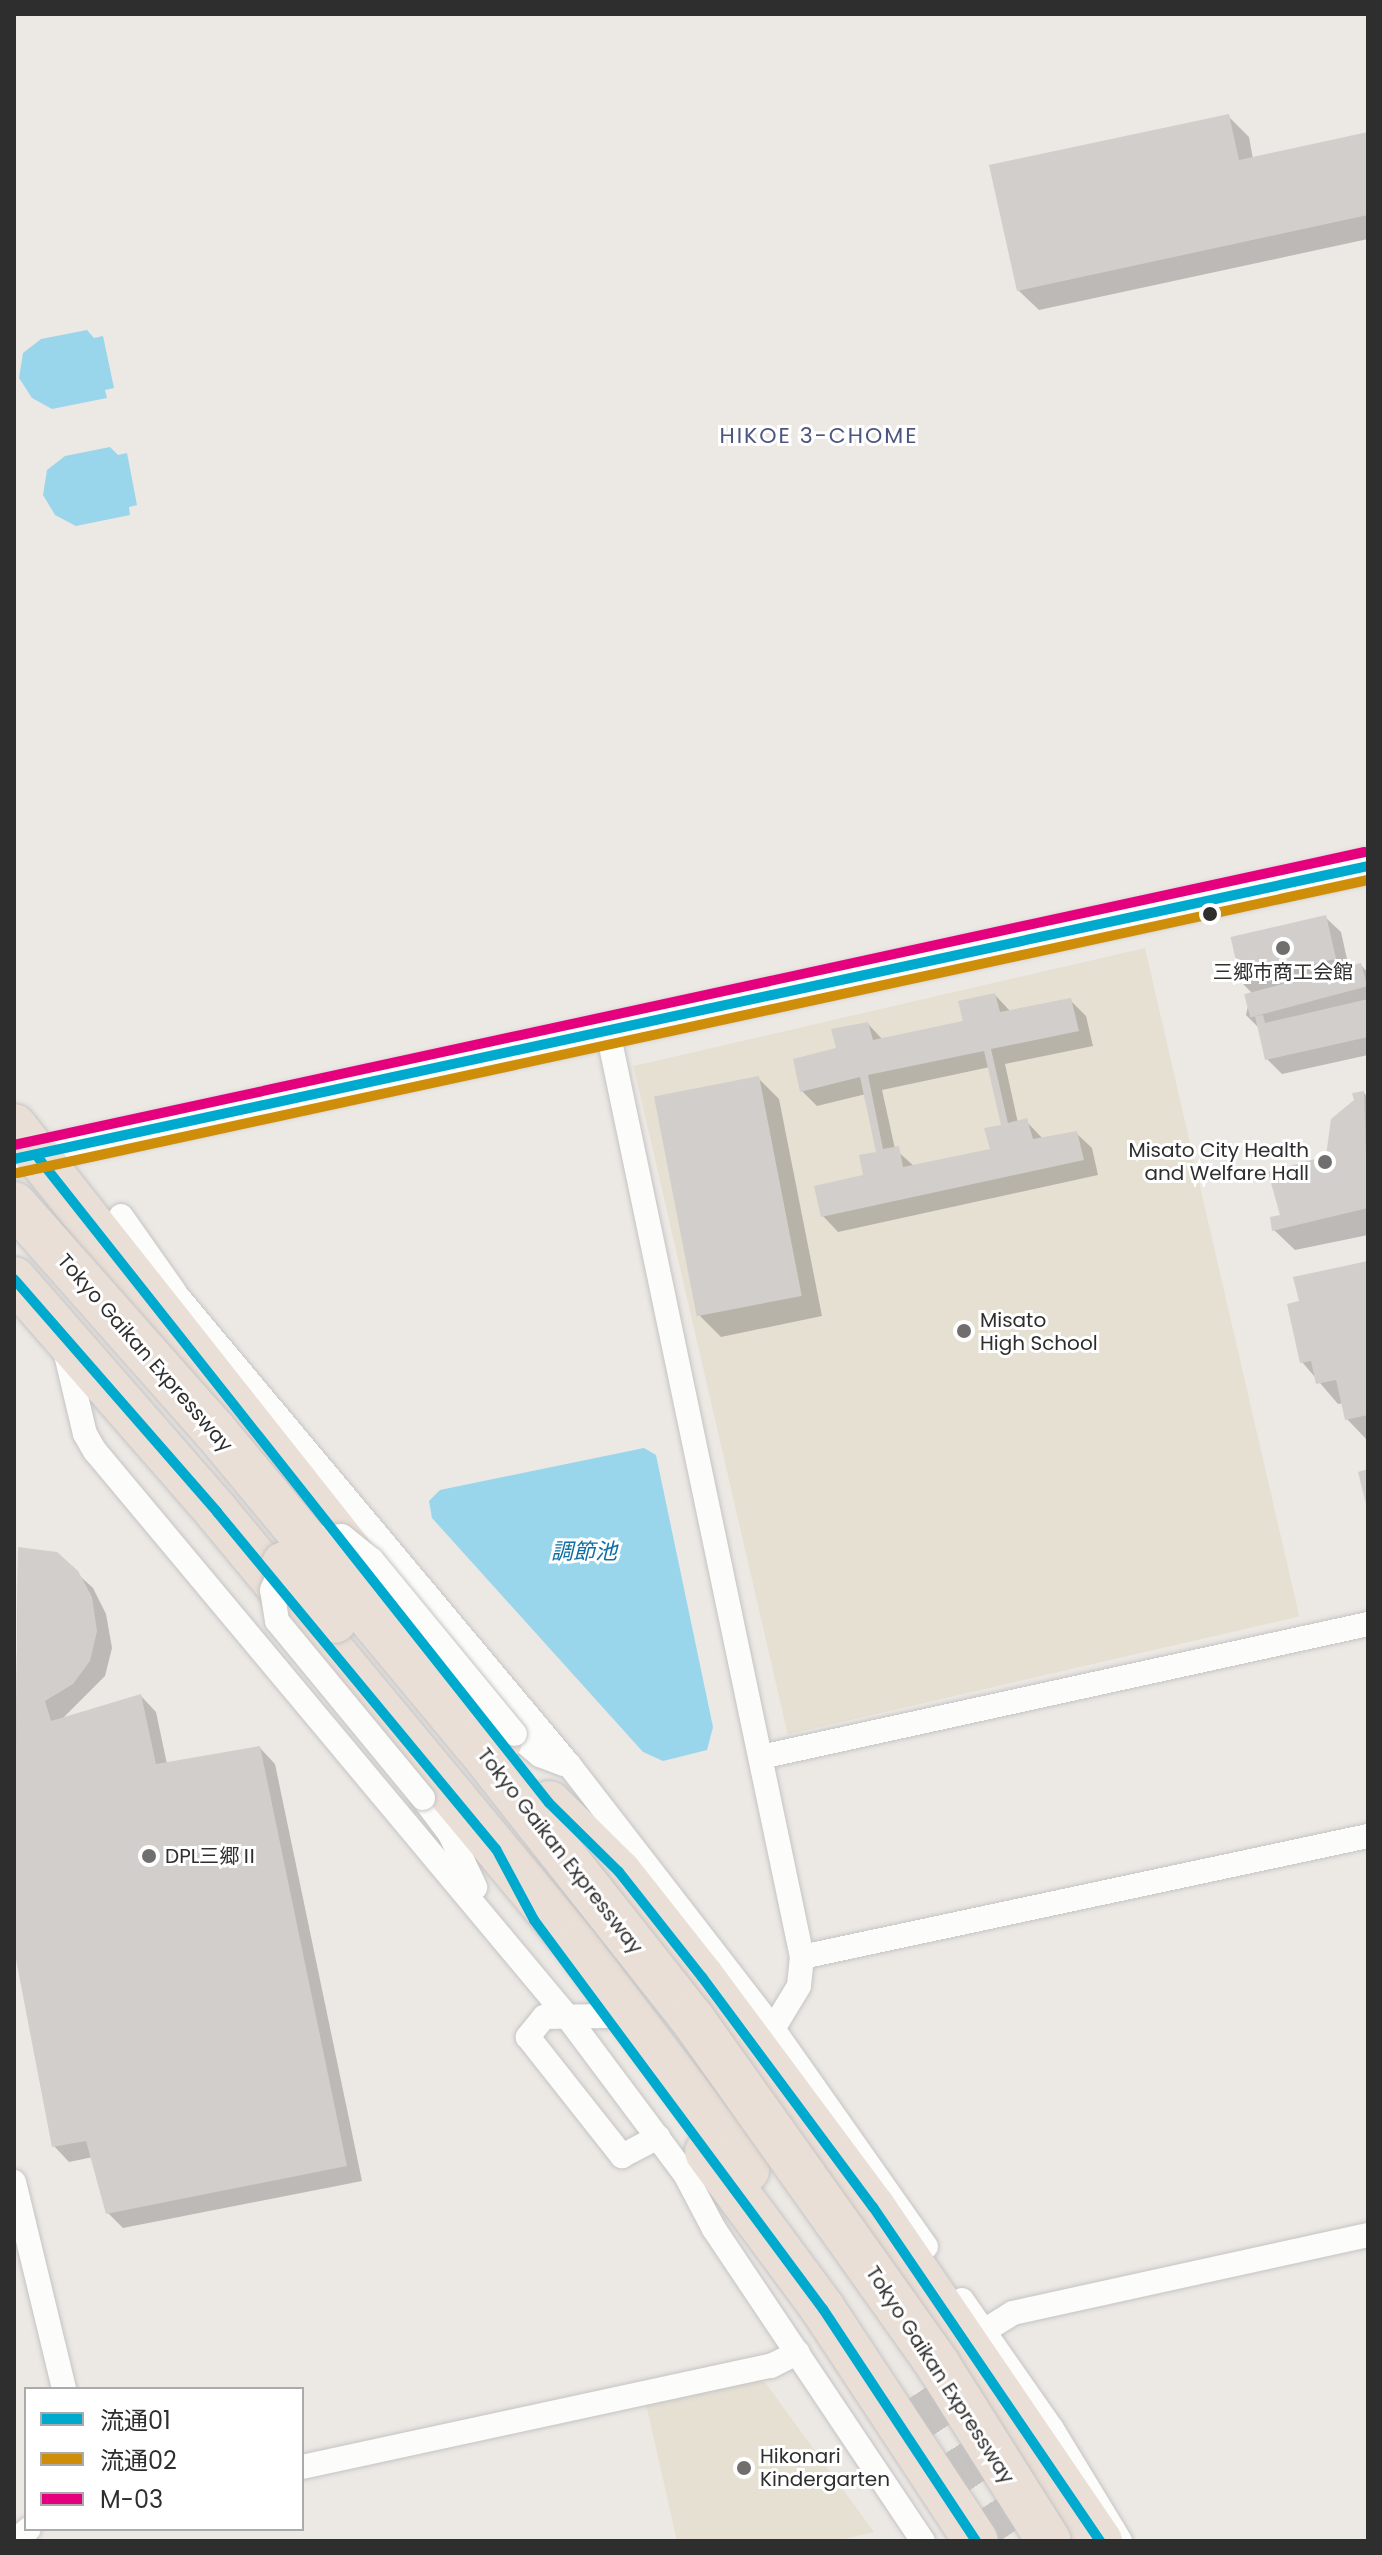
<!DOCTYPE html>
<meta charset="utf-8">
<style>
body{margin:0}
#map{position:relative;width:1382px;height:2555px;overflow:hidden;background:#ece8e4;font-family:Poppins,"Noto Sans JP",sans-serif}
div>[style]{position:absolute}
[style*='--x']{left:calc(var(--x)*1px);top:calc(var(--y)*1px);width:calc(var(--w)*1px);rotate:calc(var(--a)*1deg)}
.education>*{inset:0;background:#e6e0d3;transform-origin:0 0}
.water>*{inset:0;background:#99d6ec}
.shadow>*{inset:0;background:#0003}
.building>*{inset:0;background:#d1cecb;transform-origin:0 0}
.highway-tunnel>*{height:44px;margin-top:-22px;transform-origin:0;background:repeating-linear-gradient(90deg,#c6c3c0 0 44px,transparent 0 66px)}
.roads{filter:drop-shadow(0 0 2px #c5c4c5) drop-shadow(0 0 2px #c5c4c5)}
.street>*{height:24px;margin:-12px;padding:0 12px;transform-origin:12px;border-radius:12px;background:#fcfcfb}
.secondary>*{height:34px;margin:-17px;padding:0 17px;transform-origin:17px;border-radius:17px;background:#fcfcfb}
.highway>*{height:44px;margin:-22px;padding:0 22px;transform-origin:22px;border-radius:22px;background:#eadfd6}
.bridges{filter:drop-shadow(0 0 2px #c5c4c5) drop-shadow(0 0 2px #c5c4c5)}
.street-bridge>*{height:24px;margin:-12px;padding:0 12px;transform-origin:12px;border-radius:12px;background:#fcfcfb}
.highway-bridge>*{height:44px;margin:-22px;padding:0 22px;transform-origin:22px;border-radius:22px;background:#eadfd6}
.bus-1>*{height:10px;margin:-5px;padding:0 5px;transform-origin:5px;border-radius:5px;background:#00a9ce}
.bus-2>*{height:10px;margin:-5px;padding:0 5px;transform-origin:5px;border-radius:5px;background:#cf8e09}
.bus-3>*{height:10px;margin:-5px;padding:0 5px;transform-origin:5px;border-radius:5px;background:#e5007d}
.dots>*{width:22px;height:22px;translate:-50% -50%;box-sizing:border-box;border:4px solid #fff;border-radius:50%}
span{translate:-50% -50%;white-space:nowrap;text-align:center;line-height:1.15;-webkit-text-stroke:6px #fff;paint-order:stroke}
.poi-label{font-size:20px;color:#2e2e2e}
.right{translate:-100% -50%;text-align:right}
.left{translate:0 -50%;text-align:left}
.street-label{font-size:20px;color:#2e2e2e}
.neighbourhood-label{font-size:22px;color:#4d5680;letter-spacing:2px}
.water-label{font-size:22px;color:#0d6fa3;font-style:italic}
.frame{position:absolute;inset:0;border:16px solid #2e2e2e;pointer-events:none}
.legend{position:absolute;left:24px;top:2387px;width:280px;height:144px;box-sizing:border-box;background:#fff;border:2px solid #ababab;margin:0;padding:10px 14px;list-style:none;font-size:24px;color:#2e2e2e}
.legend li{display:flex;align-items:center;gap:16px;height:40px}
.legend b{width:40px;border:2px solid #ababab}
</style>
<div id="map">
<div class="education">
<div style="left:1145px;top:948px;width:686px;height:525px;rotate:77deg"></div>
<div style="clip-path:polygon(762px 2378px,874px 2532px,836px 2541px,677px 2541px,646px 2404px)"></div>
</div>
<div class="water">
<div style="clip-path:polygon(87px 330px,94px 338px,103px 336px,114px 388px,105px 390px,107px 398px,52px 409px,32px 398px,19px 378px,23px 353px,41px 339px)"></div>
<div style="clip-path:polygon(110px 447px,118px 455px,127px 453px,137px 505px,129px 507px,130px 515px,76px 526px,55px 515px,43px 495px,47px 470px,65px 456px)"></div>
<div style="clip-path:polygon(644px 1448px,656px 1455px,713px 1727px,707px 1750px,663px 1761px,643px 1752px,432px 1518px,429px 1501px,440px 1490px)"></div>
</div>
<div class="shadow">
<div style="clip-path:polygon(1228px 116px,1249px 137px,1253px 159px,1368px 134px,1368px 239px,1039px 310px,1018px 290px)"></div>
<div style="clip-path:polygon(1325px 917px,1341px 932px,1349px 968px,1361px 965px,1368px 973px,1368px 1055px,1282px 1074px,1266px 1058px,1260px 1029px,1246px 1015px,1251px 992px,1243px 984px)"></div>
<div style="clip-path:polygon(evenodd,995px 995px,1011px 1012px,1070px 1000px,1086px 1016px,1093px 1046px,1005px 1064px,1018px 1123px,1026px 1121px,1043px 1139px,1076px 1133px,1092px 1148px,1098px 1175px,838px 1232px,823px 1216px,865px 1177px,878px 1153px,866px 1094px,817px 1106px,802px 1091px,868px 1024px,883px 1040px,966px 1023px,995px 995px,990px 1067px,1004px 1126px,993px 1151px,915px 1167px,895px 1149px,882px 1090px,990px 1067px)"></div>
<div style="clip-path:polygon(758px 1078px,779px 1099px,822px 1316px,721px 1337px,700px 1316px)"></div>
<div style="clip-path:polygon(1364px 1093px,1368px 1098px,1368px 1235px,1295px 1250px,1274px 1230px,1328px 1157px)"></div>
<div style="clip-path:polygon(1368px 1263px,1368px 1440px,1367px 1440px,1347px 1419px,1343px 1403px,1338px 1404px,1302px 1362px,1301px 1303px)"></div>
<div style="clip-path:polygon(18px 1550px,56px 1554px,93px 1588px,106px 1614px,112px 1648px,105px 1676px,60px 1721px,141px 1696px,156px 1712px,167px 1764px,260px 1748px,275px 1764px,362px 2181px,123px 2228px,108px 2213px,93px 2157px,69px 2162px,54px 2146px,14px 1944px)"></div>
</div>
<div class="building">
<div style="clip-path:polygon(1229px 114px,1239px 160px,1368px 132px,1368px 215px,1017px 291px,989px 165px)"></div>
<div style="left:1326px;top:915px;width:45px;height:98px;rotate:77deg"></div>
<div style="left:1361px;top:963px;width:24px;height:121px;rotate:75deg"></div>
<div style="clip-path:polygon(evenodd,995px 993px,1000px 1012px,1071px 998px,1079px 1031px,991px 1049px,1008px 1123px,1027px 1118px,1033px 1139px,1077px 1131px,1084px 1160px,821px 1217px,814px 1186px,863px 1175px,859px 1155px,876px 1152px,860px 1077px,800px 1092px,793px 1059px,836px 1048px,831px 1029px,868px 1022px,873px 1040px,963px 1021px,958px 1001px,995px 993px,984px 1051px,1001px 1125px,984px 1128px,990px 1149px,903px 1167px,899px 1146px,883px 1149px,868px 1075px,984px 1051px)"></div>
<div style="clip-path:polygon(1368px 999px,1368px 1037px,1265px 1060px,1255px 1016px,1263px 1015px,1265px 1023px)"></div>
<div style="left:759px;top:1076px;width:224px;height:107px;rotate:79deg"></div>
<div style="clip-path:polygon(1364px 1091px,1368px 1208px,1272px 1231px,1270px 1217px,1280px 1215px,1268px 1172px,1326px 1156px,1331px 1119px,1354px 1100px,1352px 1093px)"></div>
<div style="clip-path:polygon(1368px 1261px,1368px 1415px,1345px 1420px,1336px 1380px,1316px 1384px,1311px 1361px,1300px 1363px,1287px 1304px,1299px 1301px,1293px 1277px)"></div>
<div style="clip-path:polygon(1368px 1469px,1368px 1508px,1367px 1508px,1358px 1472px)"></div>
<div style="clip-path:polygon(18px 1547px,57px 1552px,78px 1571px,92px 1597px,97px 1631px,90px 1661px,73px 1684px,45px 1701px,51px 1721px,141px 1694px,156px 1764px,260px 1746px,347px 2166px,106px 2214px,86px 2141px,52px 2147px,14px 1949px)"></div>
</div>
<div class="highway-tunnel">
<div style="--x:908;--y:2399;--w:169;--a:57.1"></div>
</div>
<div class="roads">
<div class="street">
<div style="--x:607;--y:1027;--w:950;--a:78.16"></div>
<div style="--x:802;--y:1957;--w:29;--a:96"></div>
<div style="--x:799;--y:1986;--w:50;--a:121.2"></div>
<div style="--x:121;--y:1216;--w:92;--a:54.8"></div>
<div style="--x:149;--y:1280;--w:32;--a:30"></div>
<div style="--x:177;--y:1296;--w:613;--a:50.1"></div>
<div style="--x:570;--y:1766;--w:332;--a:52.3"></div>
<div style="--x:773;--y:2029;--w:266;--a:54.9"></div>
<div style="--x:64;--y:1346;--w:90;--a:76.6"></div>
<div style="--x:85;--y:1434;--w:20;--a:60"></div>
<div style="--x:95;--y:1451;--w:735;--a:50.13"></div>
<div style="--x:566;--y:2015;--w:199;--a:53.2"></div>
<div style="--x:685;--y:2174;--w:62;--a:62.2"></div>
<div style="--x:714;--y:2229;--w:376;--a:56.2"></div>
<div style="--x:515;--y:1734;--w:33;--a:40"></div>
<div style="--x:540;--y:1755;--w:26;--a:21"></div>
<div style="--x:761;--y:1757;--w:621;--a:-12.36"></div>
<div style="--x:423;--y:1798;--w:45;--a:53.1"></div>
<div style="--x:450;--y:1834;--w:59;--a:64.7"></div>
<div style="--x:802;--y:1957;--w:579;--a:-12.07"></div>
<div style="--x:608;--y:2016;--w:64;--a:179.1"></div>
<div style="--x:544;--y:2017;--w:26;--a:129"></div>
<div style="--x:528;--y:2037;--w:152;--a:51.7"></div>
<div style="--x:622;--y:2156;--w:41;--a:-27.8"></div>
<div style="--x:14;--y:2182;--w:213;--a:76.4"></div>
<div style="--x:962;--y:2300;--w:157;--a:55.1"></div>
<div style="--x:1052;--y:2429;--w:131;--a:58.7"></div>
<div style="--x:984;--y:2331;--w:34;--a:-32"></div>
<div style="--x:1013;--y:2313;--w:363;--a:-12.4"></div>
<div style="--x:302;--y:2467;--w:480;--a:-12.2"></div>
<div style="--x:771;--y:2366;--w:30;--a:-27"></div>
<div style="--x:15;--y:2541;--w:18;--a:-41"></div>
</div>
<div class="secondary">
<div style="--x:16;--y:1159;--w:1383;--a:-12.23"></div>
</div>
<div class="highway">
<div style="--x:14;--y:1126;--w:784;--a:51.68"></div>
<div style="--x:14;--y:1279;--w:309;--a:48.9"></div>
<div style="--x:217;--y:1512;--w:565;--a:50.31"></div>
<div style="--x:578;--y:1947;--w:280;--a:52.8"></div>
<div style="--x:549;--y:1803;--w:98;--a:44.6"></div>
<div style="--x:619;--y:1872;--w:134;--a:51.7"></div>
<div style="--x:702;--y:1977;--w:287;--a:53.4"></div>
<div style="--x:873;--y:2207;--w:404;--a:55.8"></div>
<div style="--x:707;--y:2152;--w:195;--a:53.5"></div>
<div style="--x:823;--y:2309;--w:278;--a:56.6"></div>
</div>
</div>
<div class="bridges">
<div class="street-bridge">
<div style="--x:423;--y:1798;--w:229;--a:-129.5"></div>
<div style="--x:277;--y:1621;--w:31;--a:-99"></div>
<div style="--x:272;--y:1590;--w:22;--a:-66"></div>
<div style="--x:281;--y:1570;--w:47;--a:-42.4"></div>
<div style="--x:316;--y:1538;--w:26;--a:-4"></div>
<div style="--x:342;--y:1536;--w:38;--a:39"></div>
<div style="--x:372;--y:1560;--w:225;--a:50.6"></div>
</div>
<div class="highway-bridge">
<div style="--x:14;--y:1204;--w:303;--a:48.5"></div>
<div style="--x:215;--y:1431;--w:408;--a:50.3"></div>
<div style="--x:476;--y:1745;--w:347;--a:51.7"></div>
<div style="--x:691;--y:2017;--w:427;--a:54.6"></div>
<div style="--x:938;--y:2365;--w:208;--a:57.8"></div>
<div style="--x:284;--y:1564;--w:76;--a:48.2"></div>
</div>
</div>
<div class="bus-1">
<div style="--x:36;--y:1155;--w:826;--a:51.63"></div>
<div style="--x:549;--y:1803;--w:98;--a:44.6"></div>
<div style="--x:619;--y:1872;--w:134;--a:51.7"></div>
<div style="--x:702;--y:1977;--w:287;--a:53.4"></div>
<div style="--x:873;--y:2207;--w:404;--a:55.8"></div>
<div style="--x:14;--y:1159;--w:1385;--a:-12.21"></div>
<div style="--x:14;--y:1279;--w:309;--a:48.9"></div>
<div style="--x:217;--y:1512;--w:438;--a:50.4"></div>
<div style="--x:496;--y:1849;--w:81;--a:61.8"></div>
<div style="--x:534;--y:1920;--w:485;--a:53.4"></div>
<div style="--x:823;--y:2309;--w:278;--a:56.6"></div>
</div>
<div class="bus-2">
<div style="--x:17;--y:1173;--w:1382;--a:-12.24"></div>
</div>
<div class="bus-3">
<div style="--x:14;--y:1145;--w:1382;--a:-12.24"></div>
</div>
<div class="dots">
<div style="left:1210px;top:914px;background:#2e2e2e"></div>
<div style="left:1283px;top:948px;background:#706f6e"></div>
<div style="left:1325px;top:1162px;background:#706f6e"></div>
<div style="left:964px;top:1331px;background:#706f6e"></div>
<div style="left:149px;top:1856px;background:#706f6e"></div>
<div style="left:744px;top:2468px;background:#706f6e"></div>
</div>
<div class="poi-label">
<span style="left:1283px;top:972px">三郷市商工会館</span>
<span class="right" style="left:1309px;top:1162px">Misato City Health<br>and Welfare Hall</span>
<span class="left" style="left:980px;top:1332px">Misato<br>High School</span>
<span class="left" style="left:165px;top:1856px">DPL三郷Ⅱ</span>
<span class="left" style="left:760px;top:2468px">Hikonari<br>Kindergarten</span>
</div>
<div class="street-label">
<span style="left:145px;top:1353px;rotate:49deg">Tokyo Gaikan Expressway</span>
<span style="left:560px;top:1851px;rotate:52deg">Tokyo Gaikan Expressway</span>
<span style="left:940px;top:2375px;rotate:57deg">Tokyo Gaikan Expressway</span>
</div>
<div class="neighbourhood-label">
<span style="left:819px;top:436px">HIKOE 3-CHOME</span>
</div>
<div class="water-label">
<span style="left:584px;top:1552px">調節池</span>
</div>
<div class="frame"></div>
<ul class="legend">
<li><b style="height:10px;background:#00a9ce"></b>流通01</li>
<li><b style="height:10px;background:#cf8e09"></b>流通02</li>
<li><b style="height:10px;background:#e5007d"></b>M-03</li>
</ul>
</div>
